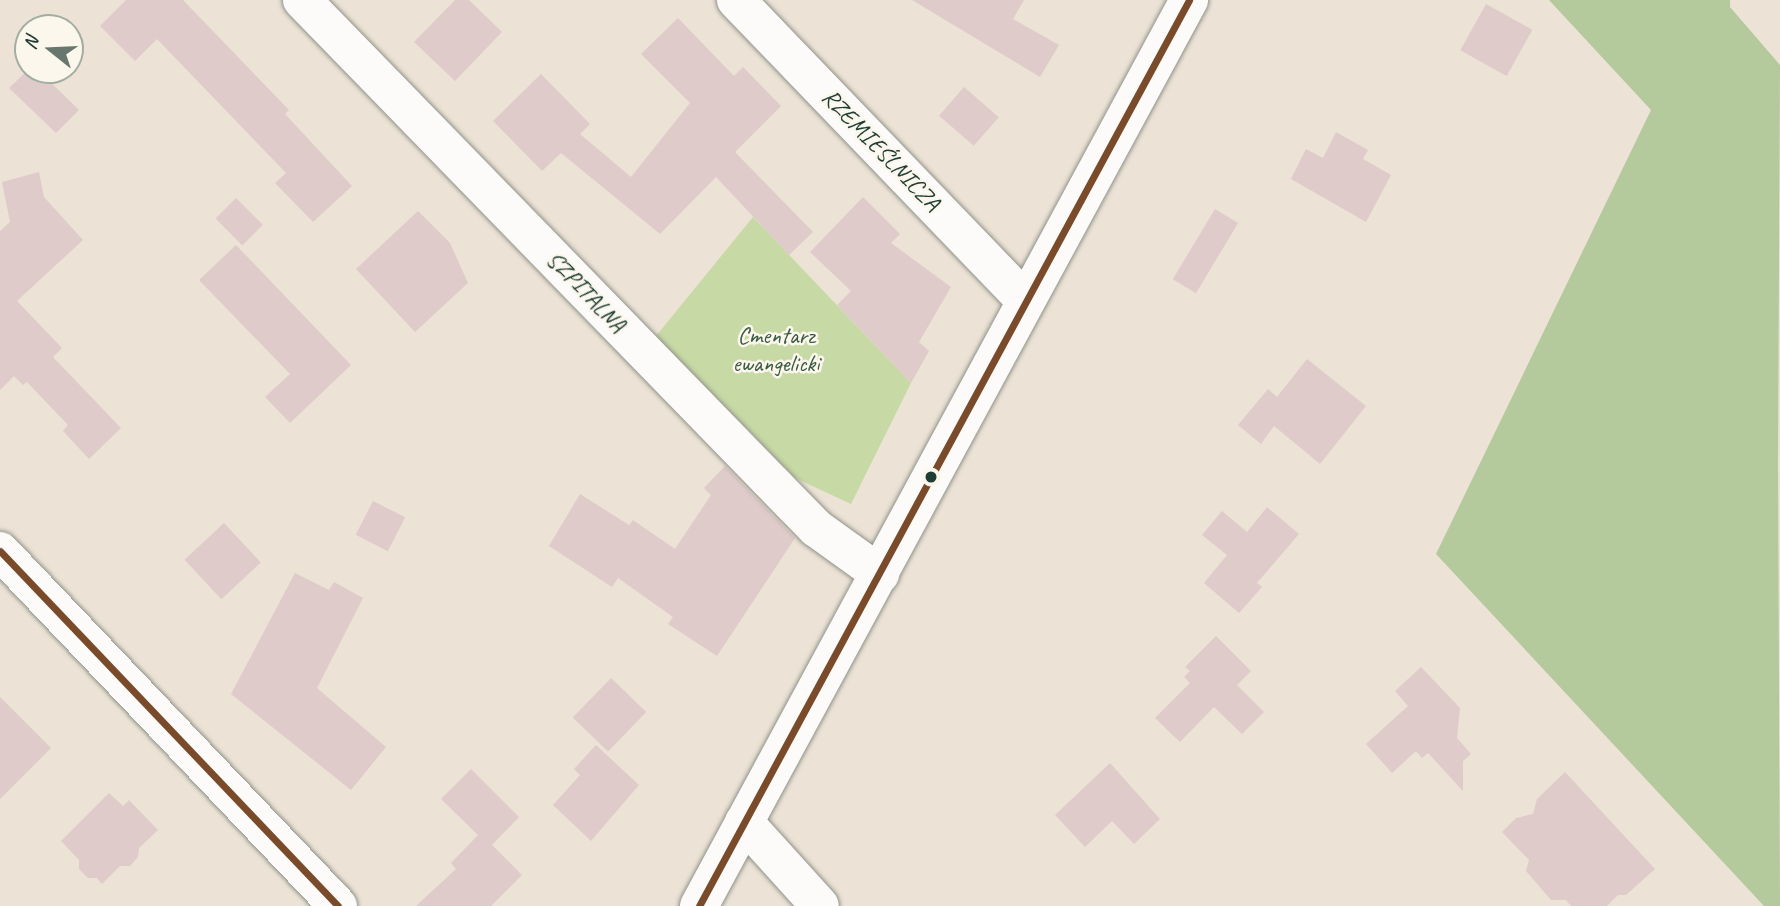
<!DOCTYPE html>
<meta charset="utf-8">
<style>
body{margin:0}
#map{position:relative;width:1780px;height:906px;overflow:hidden;background:#ece3d6;font-family:Caveat,sans-serif}
div>[style]{position:absolute}
[style*='--x']{left:calc(var(--x)*1px);top:calc(var(--y)*1px);width:calc(var(--w)*1px);rotate:calc(var(--a)*1deg)}
.green>*{inset:0;background:#c7d9a5}
.forest>*{inset:0;background:#b4c99c}
.building>*{inset:0;background:#decbca;transform-origin:0 0}
.roads{filter:drop-shadow(0 0 2px #91928a) drop-shadow(0 0 2px #91928a)}
.minor>*{height:38px;margin:-19px;padding:0 19px;transform-origin:19px;border-radius:19px;background:#fcfbf9}
.bus-1>*{height:7px;margin:-3.5px;padding:0 3.5px;transform-origin:3.5px;border-radius:3.5px;background:#7a4b2a}
.dots>*{width:19px;height:19px;translate:-50% -50%;box-sizing:border-box;border:4px solid #fbf7ec;border-radius:50%}
span{translate:-50% -50%;white-space:nowrap;text-align:center;line-height:1.15;-webkit-text-stroke:5px #fbf7ec;paint-order:stroke}
.street-label{font-size:24px;color:#1f3d34}
.park-label{font-size:24px;color:#3a5b43}
.north{position:absolute;left:14px;top:14px;width:70px;height:70px;box-sizing:border-box;background:#fbf7ec;border:2px solid #a3ada2;border-radius:50%;rotate:288deg;font-size:19px;font-weight:700;line-height:28px;text-align:center;color:#1f3d34}
.north::after{content:'';display:block;margin:auto;width:24px;height:32px;background:#67776d;clip-path:polygon(50% 0,100% 100%,50% 72%,0 100%)}
</style>
<div id="map">
<div class="green">
<div style="clip-path:polygon(753px 217px,911px 383px,851px 504px,795px 478px,656px 336px)"></div>
</div>
<div class="forest">
<div style="clip-path:polygon(1549px 0,1730px 0,1730px 7px,1780px 65px,1778px 461px,1780px 906px,1764px 906px,1436px 554px,1651px 110px)"></div>
</div>
<div class="building">
<div style="clip-path:polygon(126px 0,183px 0,289px 110px,285px 114px,352px 186px,313px 222px,275px 183px,286px 173px,157px 39px,135px 61px,100px 26px)"></div>
<div style="clip-path:polygon(455px 0,469px 0,502px 32px,455px 81px,414px 42px)"></div>
<div style="clip-path:polygon(912px 0,1024px 0,1013px 19px,1059px 45px,1040px 77px)"></div>
<div style="left:1486px;top:4px;width:53px;height:53px;rotate:29deg"></div>
<div style="clip-path:polygon(678px 18px,734px 76px,743px 67px,781px 106px,735px 152px,813px 232px,789px 255px,716px 177px,660px 234px,561px 153px,542px 171px,493px 121px,541px 74px,590px 124px,580px 134px,631px 177px,690px 103px,641px 54px)"></div>
<div style="clip-path:polygon(28px 70px,38px 70px,79px 110px,56px 133px,9px 88px)"></div>
<div style="left:964px;top:87px;width:46px;height:38px;rotate:41deg"></div>
<div style="clip-path:polygon(1336px 132px,1368px 150px,1363px 159px,1391px 175px,1366px 222px,1291px 179px,1306px 149px,1323px 158px)"></div>
<div style="clip-path:polygon(39px 172px,44px 197px,83px 240px,17px 301px,62px 348px,53px 357px,121px 428px,89px 459px,63px 431px,68px 425px,27px 382px,23px 385px,14px 376px,0 390px,0 231px,10px 222px,2px 182px)"></div>
<div style="clip-path:polygon(863px 197px,900px 234px,891px 243px,951px 287px,919px 342px,929px 351px,911px 383px,837px 305px,851px 291px,810px 252px)"></div>
<div style="left:236px;top:198px;width:38px;height:29px;rotate:45deg"></div>
<div style="left:1215px;top:209px;width:27px;height:82px;rotate:31deg"></div>
<div style="clip-path:polygon(418px 211px,450px 243px,468px 283px,415px 332px,356px 269px)"></div>
<div style="clip-path:polygon(236px 245px,351px 365px,290px 423px,265px 397px,290px 374px,199px 280px)"></div>
<div style="clip-path:polygon(1307px 359px,1366px 406px,1320px 464px,1274px 426px,1261px 444px,1238px 425px,1268px 389px,1277px 397px)"></div>
<div style="clip-path:polygon(725px 466px,795px 538px,717px 656px,668px 624px,673px 617px,618px 578px,612px 587px,549px 546px,580px 494px,629px 525px,633px 520px,675px 549px,711px 495px,704px 488px)"></div>
<div style="left:373px;top:501px;width:36px;height:38px;rotate:27deg"></div>
<div style="clip-path:polygon(1267px 507px,1299px 534px,1257px 583px,1262px 587px,1239px 613px,1204px 583px,1227px 555px,1202px 535px,1222px 511px,1247px 532px)"></div>
<div style="left:224px;top:523px;width:54px;height:54px;rotate:47deg"></div>
<div style="clip-path:polygon(295px 573px,329px 590px,334px 582px,363px 598px,317px 688px,386px 747px,351px 790px,231px 694px)"></div>
<div style="clip-path:polygon(1216px 636px,1251px 671px,1237px 685px,1264px 712px,1242px 734px,1214px 707px,1180px 742px,1155px 718px,1190px 683px,1184px 677px,1190px 671px,1185px 667px)"></div>
<div style="clip-path:polygon(1421px 667px,1460px 708px,1457px 738px,1471px 754px,1463px 761px,1463px 791px,1428px 753px,1422px 758px,1416px 751px,1392px 773px,1366px 744px,1408px 706px,1395px 691px)"></div>
<div style="left:611px;top:678px;width:49px;height:55px;rotate:44deg"></div>
<div style="clip-path:polygon(0 697px,51px 748px,0 799px)"></div>
<div style="clip-path:polygon(596px 745px,639px 785px,591px 841px,553px 805px,580px 775px,574px 769px)"></div>
<div style="clip-path:polygon(1110px 763px,1160px 819px,1134px 844px,1112px 821px,1085px 847px,1055px 815px)"></div>
<div style="clip-path:polygon(471px 769px,519px 817px,492px 845px,522px 875px,491px 906px,416px 906px,456px 869px,451px 863px,478px 835px,441px 799px)"></div>
<div style="clip-path:polygon(1565px 772px,1655px 869px,1626px 895px,1618px 895px,1607px 906px,1571px 906px,1566px 900px,1551px 900px,1526px 871px,1529px 860px,1502px 832px,1516px 818px,1533px 814px,1537px 799px)"></div>
<div style="clip-path:polygon(109px 793px,123px 806px,129px 800px,158px 830px,139px 848px,138px 857px,130px 866px,120px 866px,102px 884px,97px 878px,88px 878px,79px 869px,79px 860px,61px 841px)"></div>
</div>
<div class="roads">
<div class="minor">
<div style="--x:302;--y:0;--w:737;--a:45.77"></div>
<div style="--x:816;--y:528;--w:79;--a:35.7"></div>
<div style="--x:736;--y:0;--w:418;--a:46.1"></div>
<div style="--x:0;--y:551;--w:490;--a:46.4"></div>
<div style="--x:744;--y:822;--w:113;--a:47.9"></div>
<div style="--x:699;--y:906;--w:1030;--a:-61.59"></div>
</div>
</div>
<div class="bus-1">
<div style="--x:0;--y:551;--w:490;--a:46.4"></div>
<div style="--x:699;--y:906;--w:1030;--a:-61.59"></div>
</div>
<div class="dots">
<div style="left:931px;top:477px;background:#1f3d34"></div>
</div>
<div class="street-label">
<span style="left:881px;top:150px;rotate:46deg">RZEMIEŚLNICZA</span>
<span style="left:586px;top:292px;rotate:46deg">SZPITALNA</span>
</div>
<div class="park-label">
<span style="left:776px;top:350px">Cmentarz<br>ewangelicki</span>
</div>
<div class="north">N</div>
</div>
